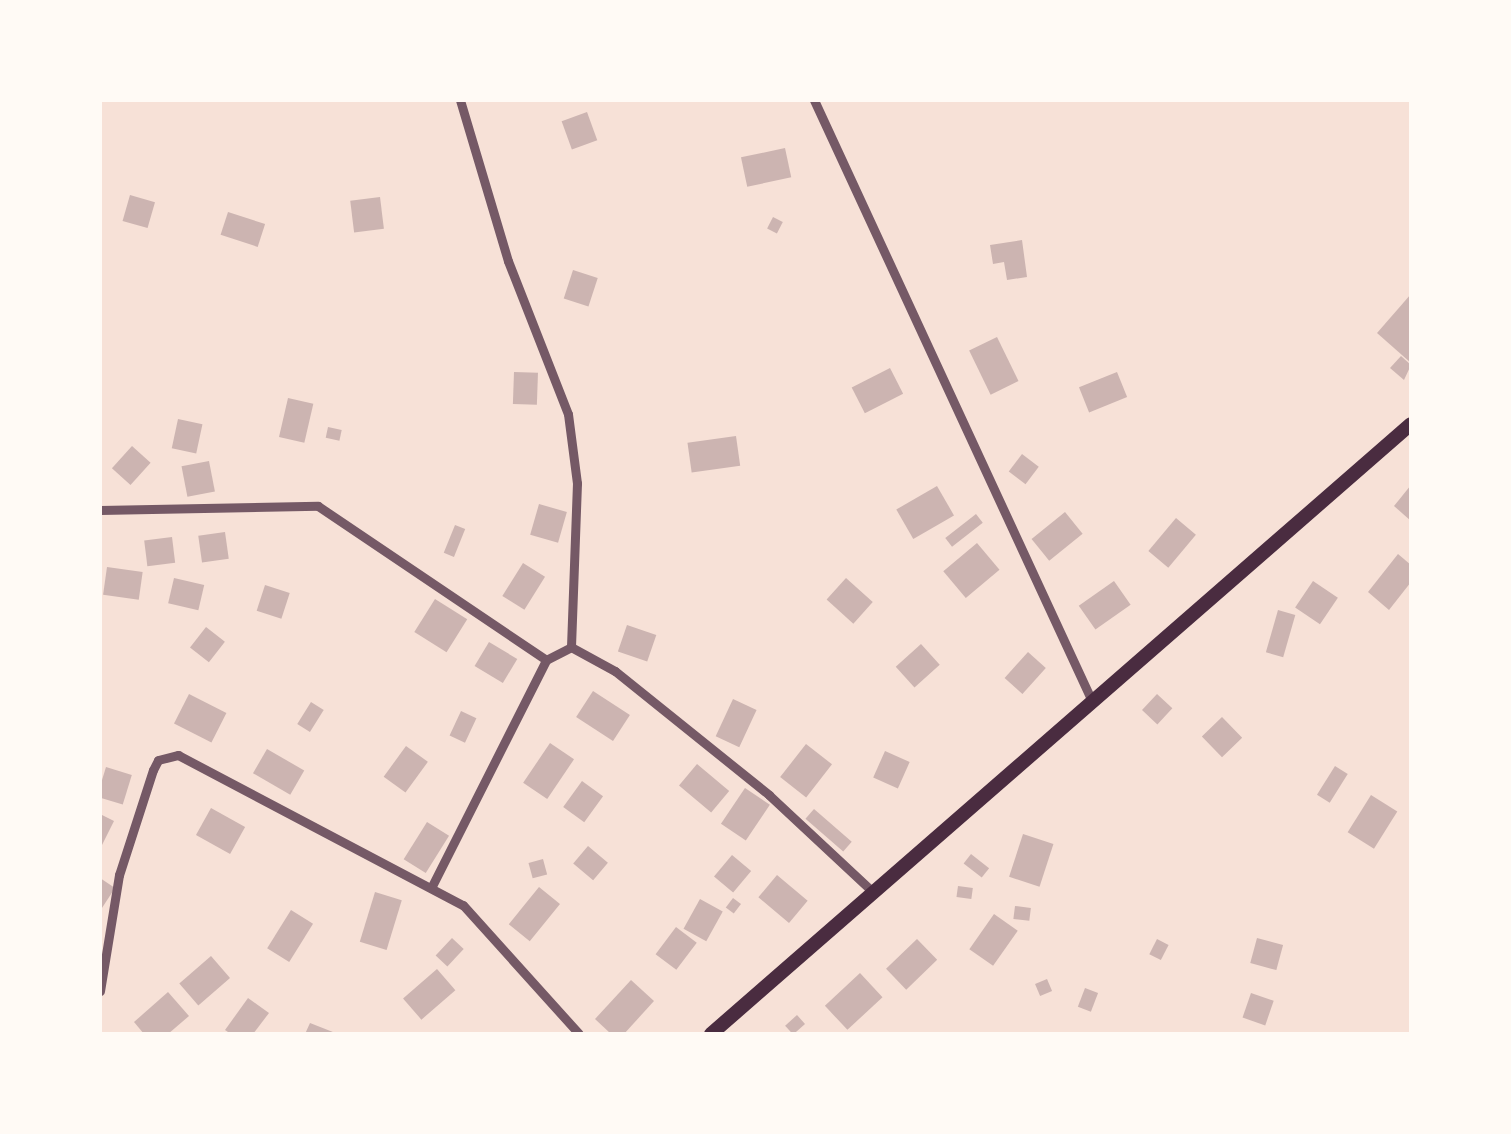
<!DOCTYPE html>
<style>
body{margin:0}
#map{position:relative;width:1511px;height:1134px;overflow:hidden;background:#f7e1d7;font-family:Figtree,sans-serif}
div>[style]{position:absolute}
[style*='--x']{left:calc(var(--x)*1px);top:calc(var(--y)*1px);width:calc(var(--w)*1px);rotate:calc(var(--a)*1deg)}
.building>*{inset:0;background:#ccb4b1;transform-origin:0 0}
.minor>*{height:9px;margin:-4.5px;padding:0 4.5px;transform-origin:4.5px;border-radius:4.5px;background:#755966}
.primary>*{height:14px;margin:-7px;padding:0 7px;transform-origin:7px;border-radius:7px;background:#4a2c40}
span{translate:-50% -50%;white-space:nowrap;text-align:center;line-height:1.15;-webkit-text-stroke:10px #fffaf5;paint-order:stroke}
.frame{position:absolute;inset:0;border:102px solid #fffaf5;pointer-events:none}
</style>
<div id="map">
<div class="building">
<div style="left:587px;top:112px;width:30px;height:27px;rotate:70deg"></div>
<div style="left:785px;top:148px;width:30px;height:45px;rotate:78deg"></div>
<div style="left:130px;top:195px;width:26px;height:27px;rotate:16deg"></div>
<div style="left:380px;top:197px;width:32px;height:30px;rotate:83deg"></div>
<div style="left:228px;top:212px;width:39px;height:24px;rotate:18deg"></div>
<div style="left:773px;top:217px;width:11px;height:13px;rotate:27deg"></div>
<div style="clip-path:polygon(1022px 240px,1027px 277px,1007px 280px,1004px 262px,993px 264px,990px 245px)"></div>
<div style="left:573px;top:270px;width:26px;height:30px;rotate:18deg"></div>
<div style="clip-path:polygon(1411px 294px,1411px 363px,1377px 333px)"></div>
<div style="left:997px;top:337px;width:49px;height:31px;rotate:64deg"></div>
<div style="clip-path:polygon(1401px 356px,1411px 365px,1404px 380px,1390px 368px)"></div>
<div style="left:890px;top:368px;width:29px;height:43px;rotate:63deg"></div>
<div style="left:514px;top:372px;width:24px;height:32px;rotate:2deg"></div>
<div style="left:1117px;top:372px;width:27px;height:41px;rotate:68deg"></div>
<div style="left:288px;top:398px;width:26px;height:40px;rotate:13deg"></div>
<div style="left:178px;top:419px;width:25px;height:30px;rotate:12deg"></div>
<div style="left:328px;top:427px;width:14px;height:11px;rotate:12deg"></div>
<div style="left:736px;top:436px;width:30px;height:49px;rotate:82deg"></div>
<div style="left:132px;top:446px;width:25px;height:30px;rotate:42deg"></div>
<div style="left:1022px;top:454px;width:21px;height:22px;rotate:37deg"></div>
<div style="left:209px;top:461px;width:31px;height:28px;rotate:79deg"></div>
<div style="clip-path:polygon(1411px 485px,1411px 521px,1394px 506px)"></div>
<div style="left:937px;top:486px;width:34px;height:47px;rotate:60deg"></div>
<div style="left:539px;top:504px;width:29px;height:32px;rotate:16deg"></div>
<div style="left:1065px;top:512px;width:28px;height:43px;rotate:51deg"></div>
<div style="left:976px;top:514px;width:11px;height:39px;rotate:52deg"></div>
<div style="left:1176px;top:518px;width:26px;height:43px;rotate:40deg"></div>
<div style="left:455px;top:525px;width:11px;height:30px;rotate:22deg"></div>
<div style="left:225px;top:532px;width:27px;height:27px;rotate:82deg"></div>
<div style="left:172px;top:537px;width:26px;height:28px;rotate:83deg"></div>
<div style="left:977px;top:543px;width:35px;height:44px;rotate:50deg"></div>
<div style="clip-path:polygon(1398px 554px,1411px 565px,1411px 582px,1389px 610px,1368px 592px)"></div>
<div style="left:523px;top:563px;width:26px;height:39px;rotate:32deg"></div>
<div style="left:107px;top:567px;width:36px;height:28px;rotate:8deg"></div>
<div style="left:174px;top:578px;width:31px;height:26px;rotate:13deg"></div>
<div style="left:846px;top:578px;width:36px;height:29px;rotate:42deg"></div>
<div style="left:1114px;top:581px;width:29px;height:43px;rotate:55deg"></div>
<div style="left:1313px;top:581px;width:30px;height:32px;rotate:34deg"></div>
<div style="left:265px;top:585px;width:26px;height:27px;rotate:18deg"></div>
<div style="left:435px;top:599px;width:38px;height:39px;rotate:32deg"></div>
<div style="left:1278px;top:610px;width:18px;height:44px;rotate:16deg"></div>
<div style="left:627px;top:625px;width:31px;height:28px;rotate:19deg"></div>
<div style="left:206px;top:627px;width:24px;height:26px;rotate:38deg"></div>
<div style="left:489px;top:642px;width:33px;height:28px;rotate:31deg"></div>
<div style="left:921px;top:644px;width:28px;height:34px;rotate:48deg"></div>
<div style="left:1028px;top:652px;width:24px;height:35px;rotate:42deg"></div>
<div style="left:593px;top:691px;width:44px;height:31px;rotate:33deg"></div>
<div style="left:189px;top:694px;width:42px;height:33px;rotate:27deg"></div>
<div style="left:1157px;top:694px;width:21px;height:22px;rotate:43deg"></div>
<div style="left:733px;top:699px;width:26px;height:41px;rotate:25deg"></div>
<div style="left:311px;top:702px;width:15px;height:26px;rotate:32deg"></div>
<div style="left:461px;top:711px;width:17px;height:27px;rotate:25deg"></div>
<div style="left:1222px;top:717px;width:29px;height:28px;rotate:46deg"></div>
<div style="left:550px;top:743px;width:29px;height:48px;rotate:34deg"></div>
<div style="left:806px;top:744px;width:33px;height:42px;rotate:38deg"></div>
<div style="left:406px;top:746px;width:27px;height:38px;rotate:36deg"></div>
<div style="left:267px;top:749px;width:43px;height:28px;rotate:30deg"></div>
<div style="left:885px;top:751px;width:27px;height:29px;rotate:24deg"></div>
<div style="left:697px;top:764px;width:42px;height:28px;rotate:40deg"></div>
<div style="left:1335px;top:766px;width:15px;height:34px;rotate:32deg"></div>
<div style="left:106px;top:767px;width:27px;height:31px;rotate:17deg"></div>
<div style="left:582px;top:781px;width:26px;height:32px;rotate:36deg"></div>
<div style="left:745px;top:788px;width:30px;height:43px;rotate:34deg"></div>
<div style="left:1371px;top:795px;width:31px;height:44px;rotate:32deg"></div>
<div style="left:211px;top:808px;width:39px;height:31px;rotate:29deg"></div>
<div style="left:814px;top:809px;width:50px;height:13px;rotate:41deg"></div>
<div style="clip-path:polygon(100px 814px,114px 821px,100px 849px)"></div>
<div style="left:427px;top:822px;width:26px;height:44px;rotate:32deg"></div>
<div style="left:1023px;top:834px;width:32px;height:45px;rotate:18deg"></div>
<div style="left:588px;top:846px;width:26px;height:23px;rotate:40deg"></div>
<div style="left:971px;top:854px;width:23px;height:12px;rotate:38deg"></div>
<div style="left:732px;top:855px;width:25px;height:28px;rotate:40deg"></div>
<div style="left:543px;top:859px;width:16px;height:15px;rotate:75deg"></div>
<div style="left:777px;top:875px;width:40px;height:29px;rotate:40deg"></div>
<div style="clip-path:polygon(100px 878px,115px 888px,100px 911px)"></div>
<div style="left:958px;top:886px;width:15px;height:11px;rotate:8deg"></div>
<div style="left:539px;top:887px;width:27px;height:48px;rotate:39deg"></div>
<div style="left:375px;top:892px;width:28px;height:52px;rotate:17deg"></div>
<div style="left:733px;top:898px;width:10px;height:12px;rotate:37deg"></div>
<div style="left:700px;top:899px;width:26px;height:34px;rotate:29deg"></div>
<div style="left:1015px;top:906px;width:16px;height:13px;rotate:7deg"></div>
<div style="left:291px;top:910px;width:26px;height:45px;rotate:32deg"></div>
<div style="left:994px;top:914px;width:29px;height:43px;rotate:35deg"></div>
<div style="left:676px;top:927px;width:26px;height:34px;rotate:37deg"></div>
<div style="left:452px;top:938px;width:16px;height:24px;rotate:43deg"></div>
<div style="left:1257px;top:938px;width:27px;height:26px;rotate:15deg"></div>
<div style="left:917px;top:939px;width:29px;height:43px;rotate:46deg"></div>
<div style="left:1157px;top:939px;width:13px;height:17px;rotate:27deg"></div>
<div style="left:211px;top:956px;width:29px;height:42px;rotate:49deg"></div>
<div style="left:437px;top:969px;width:28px;height:45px;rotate:49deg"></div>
<div style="left:860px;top:973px;width:33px;height:48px;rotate:47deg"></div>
<div style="left:1047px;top:979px;width:13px;height:13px;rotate:67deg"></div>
<div style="clip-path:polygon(631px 980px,654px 1001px,624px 1034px,611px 1034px,595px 1019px)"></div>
<div style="left:1085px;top:988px;width:14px;height:20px;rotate:21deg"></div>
<div style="clip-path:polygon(168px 992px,189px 1016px,168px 1034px,144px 1034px,134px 1022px)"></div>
<div style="left:1251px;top:993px;width:24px;height:26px;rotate:19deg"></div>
<div style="clip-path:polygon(248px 998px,269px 1013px,253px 1034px,231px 1034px,225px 1030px)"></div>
<div style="left:797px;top:1015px;width:12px;height:16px;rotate:48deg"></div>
<div style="clip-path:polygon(310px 1023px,338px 1034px,305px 1034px)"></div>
</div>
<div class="minor">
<div style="--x:460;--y:100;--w:168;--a:73.4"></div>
<div style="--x:508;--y:261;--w:164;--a:68.6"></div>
<div style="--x:568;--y:414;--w:70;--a:82.6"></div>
<div style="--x:577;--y:483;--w:164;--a:92.1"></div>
<div style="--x:814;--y:100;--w:662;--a:65.18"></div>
<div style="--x:100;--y:510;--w:218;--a:-1.1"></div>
<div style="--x:318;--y:506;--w:275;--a:34"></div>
<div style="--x:431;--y:888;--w:255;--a:-63.2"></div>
<div style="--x:546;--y:660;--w:28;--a:-27"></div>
<div style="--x:571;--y:647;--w:50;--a:28.6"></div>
<div style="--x:615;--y:671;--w:198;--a:38.8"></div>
<div style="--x:769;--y:795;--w:144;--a:43"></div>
<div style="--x:100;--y:991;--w:118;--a:-80.7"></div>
<div style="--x:119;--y:875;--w:110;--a:-72.1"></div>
<div style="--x:153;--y:770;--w:11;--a:-63"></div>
<div style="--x:158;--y:760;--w:21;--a:-14"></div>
<div style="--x:178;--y:755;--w:322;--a:27.8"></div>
<div style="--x:463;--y:905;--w:173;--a:48"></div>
</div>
<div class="primary">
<div style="--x:711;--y:1034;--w:928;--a:-41.07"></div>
</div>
<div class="frame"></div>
</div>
